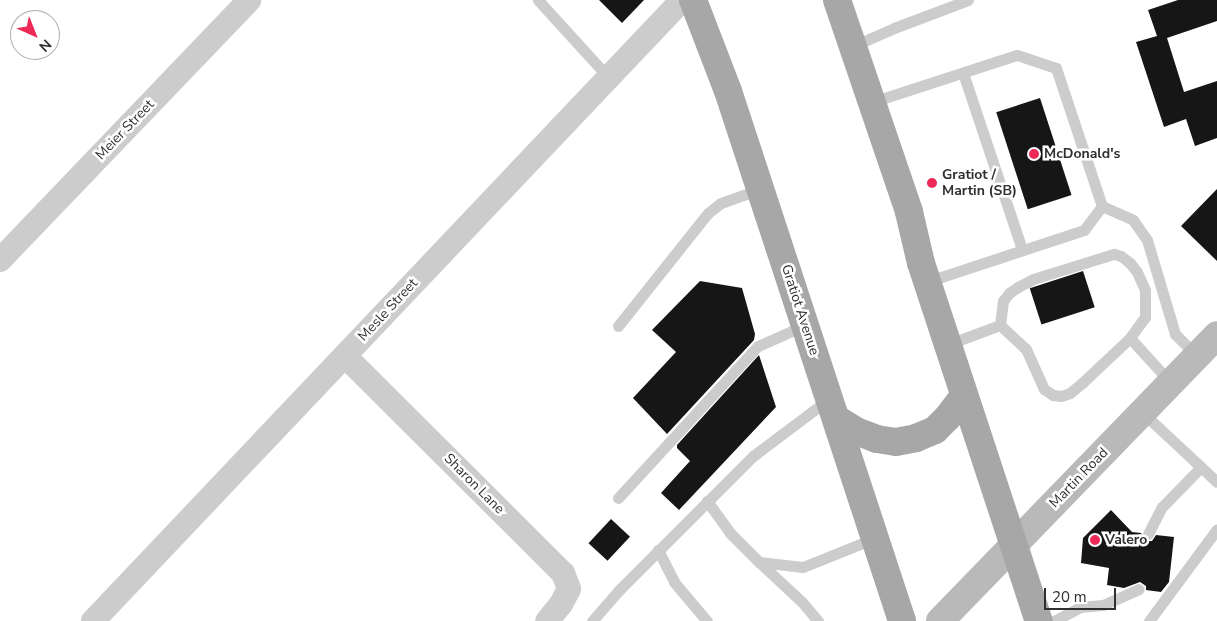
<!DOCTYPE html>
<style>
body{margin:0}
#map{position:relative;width:1217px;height:621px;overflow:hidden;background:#fff;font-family:"Nunito Sans",sans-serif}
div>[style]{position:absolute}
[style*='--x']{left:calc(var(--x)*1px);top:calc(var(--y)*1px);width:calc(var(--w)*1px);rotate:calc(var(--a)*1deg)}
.building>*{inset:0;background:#161616;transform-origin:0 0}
.lane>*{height:11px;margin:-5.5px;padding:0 5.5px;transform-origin:5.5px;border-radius:5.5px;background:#ccc}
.street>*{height:24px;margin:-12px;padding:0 12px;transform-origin:12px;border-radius:12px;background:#ccc}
.secondary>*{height:28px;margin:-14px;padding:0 14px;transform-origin:14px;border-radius:14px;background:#b9b9b9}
.primary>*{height:28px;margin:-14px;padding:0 14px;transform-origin:14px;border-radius:14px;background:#a7a7a7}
.dots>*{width:14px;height:14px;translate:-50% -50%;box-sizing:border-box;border:2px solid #fff;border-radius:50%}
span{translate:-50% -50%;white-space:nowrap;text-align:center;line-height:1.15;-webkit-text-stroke:5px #fff;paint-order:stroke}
.street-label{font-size:14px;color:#2f2f2f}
.poi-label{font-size:14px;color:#2f2f2f;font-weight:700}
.left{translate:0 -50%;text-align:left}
.north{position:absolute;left:10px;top:10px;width:50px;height:50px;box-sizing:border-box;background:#fff;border:1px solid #acacac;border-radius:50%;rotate:136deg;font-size:14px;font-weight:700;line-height:20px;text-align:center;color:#2f2f2f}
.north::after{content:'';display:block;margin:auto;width:18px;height:22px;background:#ed2a57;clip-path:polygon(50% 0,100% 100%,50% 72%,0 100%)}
.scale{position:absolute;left:1044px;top:588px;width:72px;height:22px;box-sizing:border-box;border:2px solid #2f2f2f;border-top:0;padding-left:6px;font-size:15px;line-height:18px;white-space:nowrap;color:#2f2f2f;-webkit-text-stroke:4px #fff;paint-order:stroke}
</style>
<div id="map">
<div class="building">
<div style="clip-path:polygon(599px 0,644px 0,622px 23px)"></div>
<div style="clip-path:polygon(1178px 0,1217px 0,1217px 21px,1167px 38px,1184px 92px,1217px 81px,1217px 138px,1195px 146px,1186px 119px,1164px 127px,1136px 42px,1157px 36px,1148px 10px)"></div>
<div style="left:1040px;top:98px;width:102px;height:46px;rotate:72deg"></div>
<div style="clip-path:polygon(1217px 189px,1217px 261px,1181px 226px)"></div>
<div style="left:1083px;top:271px;width:38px;height:56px;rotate:72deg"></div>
<div style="clip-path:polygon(700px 281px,742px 288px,755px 334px,754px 340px,667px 434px,633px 398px,676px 352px,652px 330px)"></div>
<div style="clip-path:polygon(759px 355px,776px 407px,679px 510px,661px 493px,690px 461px,677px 448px,677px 445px)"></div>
<div style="clip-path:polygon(1111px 510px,1132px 532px,1141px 533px,1145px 541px,1152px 541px,1156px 535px,1174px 537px,1169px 582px,1161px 592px,1146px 590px,1146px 586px,1140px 582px,1124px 588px,1107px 585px,1109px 568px,1081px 563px,1083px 538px)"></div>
<div style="left:611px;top:519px;width:26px;height:33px;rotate:43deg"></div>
</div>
<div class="lane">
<div style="--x:538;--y:0;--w:104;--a:47.7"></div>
<div style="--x:853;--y:46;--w:45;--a:-23.7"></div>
<div style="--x:894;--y:28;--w:79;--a:-20.7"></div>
<div style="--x:963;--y:73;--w:186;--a:71.5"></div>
<div style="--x:872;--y:102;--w:152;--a:-18"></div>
<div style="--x:1017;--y:55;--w:41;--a:18.4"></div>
<div style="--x:1056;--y:68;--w:145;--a:71.6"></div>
<div style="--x:1102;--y:206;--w:30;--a:127"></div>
<div style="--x:1084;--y:230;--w:163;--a:161.8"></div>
<div style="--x:1102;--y:206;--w:34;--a:24"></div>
<div style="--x:1133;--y:220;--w:24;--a:55"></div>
<div style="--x:1147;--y:240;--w:98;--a:73.4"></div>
<div style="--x:1175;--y:334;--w:31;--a:45"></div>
<div style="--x:1000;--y:325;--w:24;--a:-83"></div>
<div style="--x:1003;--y:301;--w:10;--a:-53"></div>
<div style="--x:1009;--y:293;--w:11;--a:-34"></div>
<div style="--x:1018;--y:287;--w:17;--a:-28"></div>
<div style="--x:1033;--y:279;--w:85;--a:-17.2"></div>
<div style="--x:1114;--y:254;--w:7;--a:16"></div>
<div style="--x:1121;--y:256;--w:11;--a:38"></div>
<div style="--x:1130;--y:263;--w:11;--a:52"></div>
<div style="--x:1137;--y:272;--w:20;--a:66"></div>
<div style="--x:1145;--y:290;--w:27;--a:90"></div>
<div style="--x:1145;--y:317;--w:26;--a:126"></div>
<div style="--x:618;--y:326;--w:144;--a:-51.5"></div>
<div style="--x:708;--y:213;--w:16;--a:-38"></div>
<div style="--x:721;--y:203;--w:41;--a:-19.7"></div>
<div style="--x:949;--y:344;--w:54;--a:-20.4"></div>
<div style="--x:1000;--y:325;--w:35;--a:43"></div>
<div style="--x:1026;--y:349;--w:44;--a:65.8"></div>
<div style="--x:1044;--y:389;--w:11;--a:34"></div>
<div style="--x:1053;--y:395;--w:8;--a:7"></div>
<div style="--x:1061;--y:396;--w:9;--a:-18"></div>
<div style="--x:1070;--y:393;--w:16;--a:-40"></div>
<div style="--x:1082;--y:383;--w:66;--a:-43.2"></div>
<div style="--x:1130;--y:338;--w:61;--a:47.7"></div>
<div style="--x:1143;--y:413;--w:101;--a:43"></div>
<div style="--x:618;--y:498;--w:207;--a:-47.4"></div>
<div style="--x:758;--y:346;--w:51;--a:-24.1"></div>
<div style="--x:707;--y:501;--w:39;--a:54"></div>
<div style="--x:730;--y:533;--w:41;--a:45"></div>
<div style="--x:759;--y:562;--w:44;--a:6.5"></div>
<div style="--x:803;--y:567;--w:78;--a:-21.9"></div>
<div style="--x:1148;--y:534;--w:30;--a:-63"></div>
<div style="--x:1162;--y:507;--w:56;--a:-45.7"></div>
<div style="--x:658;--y:550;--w:36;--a:63"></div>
<div style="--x:674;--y:582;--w:51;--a:49.8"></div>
<div style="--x:759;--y:562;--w:59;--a:42.9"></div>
<div style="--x:802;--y:602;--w:25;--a:50"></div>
<div style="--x:592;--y:621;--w:41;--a:-48.9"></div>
<div style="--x:619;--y:590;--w:190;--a:-45"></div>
<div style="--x:753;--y:456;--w:95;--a:-36.9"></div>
<div style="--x:1054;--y:621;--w:30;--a:-28"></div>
<div style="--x:1080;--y:607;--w:23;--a:-5"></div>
<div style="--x:1103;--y:605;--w:39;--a:-24"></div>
<div style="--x:1149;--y:621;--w:114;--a:-53.5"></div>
</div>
<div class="street">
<div style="--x:0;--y:260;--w:360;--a:-46.2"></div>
<div style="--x:345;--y:356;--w:308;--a:44.9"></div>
<div style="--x:563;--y:573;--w:17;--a:69"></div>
<div style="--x:569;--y:589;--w:17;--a:118"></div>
<div style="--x:561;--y:604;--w:22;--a:129"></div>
<div style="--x:93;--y:621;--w:856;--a:-46.51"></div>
</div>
<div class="secondary">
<div style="--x:940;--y:621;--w:398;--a:-45.9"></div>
</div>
<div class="primary">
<div style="--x:693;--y:0;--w:97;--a:69"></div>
<div style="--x:728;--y:91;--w:558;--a:71.82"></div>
<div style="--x:837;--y:0;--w:224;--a:71.2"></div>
<div style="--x:909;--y:212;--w:52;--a:76.8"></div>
<div style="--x:921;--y:263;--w:377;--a:71.8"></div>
<div style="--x:837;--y:419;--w:22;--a:32"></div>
<div style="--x:856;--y:431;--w:22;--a:21"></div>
<div style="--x:877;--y:439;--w:19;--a:9"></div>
<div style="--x:896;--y:442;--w:20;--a:-11"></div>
<div style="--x:916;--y:438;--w:21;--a:-23"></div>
<div style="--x:935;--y:430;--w:18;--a:-45"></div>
<div style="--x:948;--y:417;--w:26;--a:-53"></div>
</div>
<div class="dots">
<div style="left:1034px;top:154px;background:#ed2a57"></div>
<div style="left:932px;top:183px;background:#ed2a57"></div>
<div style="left:1095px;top:540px;background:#ed2a57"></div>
</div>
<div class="street-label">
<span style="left:125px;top:130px;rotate:-46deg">Meier Street</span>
<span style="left:388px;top:310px;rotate:-47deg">Mesle Street</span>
<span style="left:800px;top:310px;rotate:72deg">Gratiot Avenue</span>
<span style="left:1079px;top:478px;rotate:-46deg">Martin Road</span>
<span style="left:474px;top:484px;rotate:45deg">Sharon Lane</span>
</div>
<div class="poi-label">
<span class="left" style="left:1044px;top:154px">McDonald's</span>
<span class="left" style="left:942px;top:183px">Gratiot /<br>Martin (SB)</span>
<span class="left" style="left:1105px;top:540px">Valero</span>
</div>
<div class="north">N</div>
<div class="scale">20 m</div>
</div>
